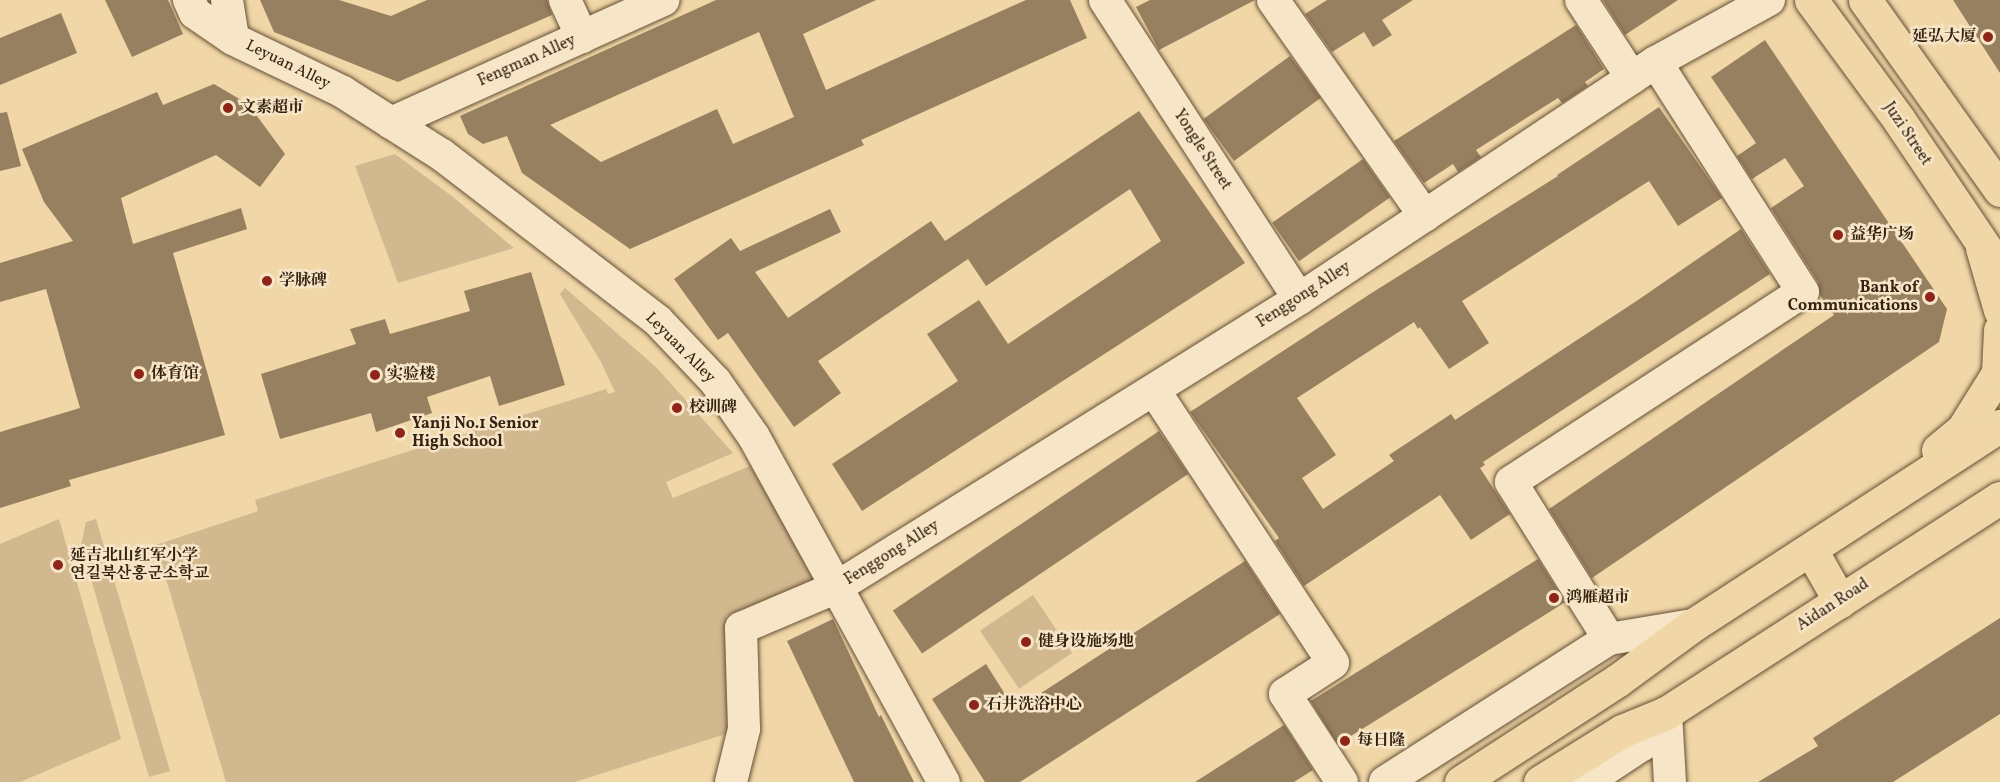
<!DOCTYPE html>
<meta charset="utf-8">
<style>
body{margin:0}
#map{position:relative;width:2000px;height:782px;overflow:hidden;background:#f1d7a7;font-family:Vollkorn,"Noto Serif SC","Noto Serif KR",serif}
div>[style]{position:absolute}
[style*='--x']{left:calc(var(--x)*1px);top:calc(var(--y)*1px);width:calc(var(--w)*1px);rotate:calc(var(--a)*1deg)}
.green>*{inset:0;background:#d1b88e;transform-origin:0 0}
.building>*{inset:0;background:#97805f;transform-origin:0 0}
.roads{filter:drop-shadow(0 0 2px #644f36) drop-shadow(0 0 2px #644f36)}
.minor>*{height:32px;margin:-16px;padding:0 16px;transform-origin:16px;border-radius:16px;background:#f6e5c6}
.major>*{height:33px;margin:-16.5px;padding:0 16.5px;transform-origin:16.5px;border-radius:16.5px;background:#f1d7a7}
.dots>*{width:16px;height:16px;translate:-50% -50%;box-sizing:border-box;border:3px solid #f6e5c6;border-radius:50%}
span{translate:-50% -50%;white-space:nowrap;text-align:center;line-height:1.15;-webkit-text-stroke:5px #f6e5c6;paint-order:stroke}
.poi-label{font-size:16px;color:#352211;font-weight:700}
.right{translate:-100% -50%;text-align:right}
.left{translate:0 -50%;text-align:left}
.street-label{font-size:16px;color:#352211}
</style>
<div id="map">
<div class="green">
<div style="clip-path:polygon(395px 154px,453px 197px,514px 248px,398px 283px,355px 166px)"></div>
<div style="clip-path:polygon(565px 288px,656px 367px,733px 453px,666px 482px,673px 498px,750px 466px,786px 524px,814px 580px,726px 616px,735px 731px,575px 782px,226px 782px,156px 545px,258px 511px,255px 500px,606px 389px,608px 394px,615px 392px,601px 362px,560px 294px)"></div>
<div style="clip-path:polygon(59px 519px,121px 739px,20px 782px,0 782px,0 544px)"></div>
<div style="clip-path:polygon(96px 519px,170px 771px,149px 777px,81px 545px,86px 522px)"></div>
<div style="left:1033px;top:595px;width:70px;height:64px;rotate:56deg"></div>
</div>
<div class="building">
<div style="clip-path:polygon(105px 0,168px 0,183px 34px,132px 57px)"></div>
<div style="clip-path:polygon(260px 0,339px 0,391px 16px,427px 0,547px 0,552px 15px,398px 82px,274px 32px)"></div>
<div style="clip-path:polygon(evenodd,716px 0,876px 0,803px 34px,826px 90px,1026px 0,1070px 0,1087px 38px,861px 140px,864px 145px,630px 249px,522px 173px,507px 136px,483px 144px,468px 134px,460px 116px,716px 0,759px 32px,794px 117px,733px 144px,717px 109px,601px 162px,550px 125px,759px 32px)"></div>
<div style="clip-path:polygon(1150px 0,1255px 0,1159px 50px,1136px 7px)"></div>
<div style="clip-path:polygon(1327px 0,1413px 0,1382px 20px,1392px 35px,1373px 47px,1364px 32px,1332px 52px,1305px 14px)"></div>
<div style="clip-path:polygon(1603px 0,1678px 0,1625px 35px)"></div>
<div style="clip-path:polygon(1953px 0,2000px 0,2000px 73px)"></div>
<div style="clip-path:polygon(61px 13px,77px 53px,0 85px,0 38px)"></div>
<div style="clip-path:polygon(1576px 25px,1604px 69px,1585px 82px,1588px 86px,1562px 103px,1558px 98px,1476px 150px,1481px 157px,1458px 172px,1453px 164px,1424px 183px,1394px 141px)"></div>
<div style="clip-path:polygon(1765px 40px,1947px 309px,1939px 342px,1592px 578px,1549px 509px,1834px 315px,1820px 295px,1818px 282px,1771px 208px,1804px 186px,1785px 158px,1752px 179px,1737px 156px,1756px 143px,1711px 77px)"></div>
<div style="left:1290px;top:56px;width:52px;height:107px;rotate:54deg"></div>
<div style="clip-path:polygon(214px 84px,248px 104px,285px 154px,260px 187px,216px 155px,121px 198px,133px 244px,241px 208px,247px 229px,173px 253px,225px 435px,69px 480px,71px 486px,0 508px,0 432px,80px 408px,46px 289px,0 302px,0 263px,73px 241px,44px 202px,22px 149px,157px 92px,163px 105px)"></div>
<div style="clip-path:polygon(1659px 107px,1722px 198px,1678px 226px,1649px 181px,1462px 301px,1489px 343px,1449px 369px,1420px 327px,1418px 329px,1414px 322px,1297px 398px,1336px 455px,1302px 478px,1323px 509px,1394px 461px,1389px 455px,1451px 414px,1455px 420px,1638px 300px,1741px 229px,1770px 274px,1483px 462px,1485px 465px,1480px 468px,1510px 514px,1471px 540px,1440px 495px,1304px 586px,1275px 541px,1279px 538px,1190px 412px,1370px 294px,1558px 176px,1557px 175px)"></div>
<div style="clip-path:polygon(1139px 111px,1245px 263px,862px 511px,832px 464px,958px 381px,927px 334px,979px 300px,1008px 344px,1161px 241px,1130px 189px,986px 286px,968px 259px,818px 361px,841px 393px,794px 427px,728px 333px,718px 340px,674px 279px,731px 238px,740px 251px,830px 209px,841px 232px,755px 272px,788px 318px,931px 221px,945px 241px)"></div>
<div style="clip-path:polygon(7px 112px,21px 166px,0 171px,0 113px)"></div>
<div style="left:1363px;top:159px;width:47px;height:111px;rotate:55deg"></div>
<div style="clip-path:polygon(531px 272px,565px 385px,499px 406px,490px 376px,427px 397px,432px 413px,376px 432px,371px 413px,280px 439px,261px 374px,356px 344px,350px 329px,385px 319px,390px 334px,470px 311px,464px 291px)"></div>
<div style="left:1159px;top:431px;width:52px;height:321px;rotate:56deg"></div>
<div style="left:1538px;top:559px;width:51px;height:268px;rotate:58deg"></div>
<div style="clip-path:polygon(1245px 561px,1280px 614px,1020px 782px,985px 782px,932px 699px,986px 664px,1015px 710px)"></div>
<div style="clip-path:polygon(2000px 618px,2000px 714px,1893px 782px,1758px 782px,1818px 746px,1813px 738px)"></div>
<div style="clip-path:polygon(833px 619px,879px 717px,881px 715px,914px 782px,854px 782px,787px 641px)"></div>
<div style="clip-path:polygon(1284px 725px,1313px 770px,1294px 782px,1195px 782px)"></div>
</div>
<div class="roads">
<div class="minor">
<div style="--x:189;--y:0;--w:14;--a:65"></div>
<div style="--x:195;--y:13;--w:46;--a:34.4"></div>
<div style="--x:233;--y:39;--w:122;--a:25.7"></div>
<div style="--x:343;--y:92;--w:117;--a:32.5"></div>
<div style="--x:442;--y:155;--w:272;--a:37.5"></div>
<div style="--x:658;--y:321;--w:83;--a:46.5"></div>
<div style="--x:715;--y:381;--w:68;--a:55.1"></div>
<div style="--x:754;--y:437;--w:394;--a:61.2"></div>
<div style="--x:227;--y:0;--w:39;--a:81"></div>
<div style="--x:565;--y:0;--w:41;--a:65.3"></div>
<div style="--x:1105;--y:0;--w:356;--a:57"></div>
<div style="--x:1273;--y:0;--w:264;--a:54.9"></div>
<div style="--x:1581;--y:0;--w:93;--a:56.8"></div>
<div style="--x:391;--y:123;--w:299;--a:-24.3"></div>
<div style="--x:1154;--y:390;--w:326;--a:56.7"></div>
<div style="--x:1333;--y:663;--w:57;--a:147.1"></div>
<div style="--x:1285;--y:694;--w:105;--a:57.1"></div>
<div style="--x:1609;--y:639;--w:185;--a:-122"></div>
<div style="--x:1511;--y:482;--w:348;--a:-33.1"></div>
<div style="--x:1803;--y:292;--w:273;--a:-122.6"></div>
<div style="--x:1666;--y:713;--w:69;--a:86.7"></div>
<div style="--x:731;--y:782;--w:55;--a:-76.2"></div>
<div style="--x:744;--y:729;--w:101;--a:-91.7"></div>
<div style="--x:741;--y:628;--w:104;--a:-23.1"></div>
<div style="--x:837;--y:587;--w:544;--a:-31.94"></div>
<div style="--x:1299;--y:299;--w:429;--a:-33.6"></div>
<div style="--x:1656;--y:62;--w:129;--a:-28.8"></div>
<div style="--x:1385;--y:782;--w:266;--a:-32.6"></div>
<div style="--x:1609;--y:639;--w:85;--a:-9.5"></div>
<div style="--x:1586;--y:782;--w:67;--a:-33.5"></div>
<div style="--x:1642;--y:745;--w:40;--a:-53"></div>
</div>
<div class="major">
<div style="--x:1811;--y:0;--w:149;--a:53.7"></div>
<div style="--x:1899;--y:120;--w:181;--a:56"></div>
<div style="--x:1865;--y:0;--w:233;--a:54.6"></div>
<div style="--x:1982;--y:248;--w:65;--a:73.8"></div>
<div style="--x:1938;--y:450;--w:33;--a:-40"></div>
<div style="--x:1963;--y:429;--w:66;--a:-58"></div>
<div style="--x:1998;--y:373;--w:43;--a:-87.3"></div>
<div style="--x:1811;--y:550;--w:59;--a:60.4"></div>
<div style="--x:1461;--y:782;--w:187;--a:-33"></div>
<div style="--x:1618;--y:680;--w:93;--a:-36.3"></div>
<div style="--x:1693;--y:625;--w:366;--a:-33"></div>
<div style="--x:1540;--y:782;--w:97;--a:-31.9"></div>
<div style="--x:1622;--y:731;--w:48;--a:-22.2"></div>
<div style="--x:1666;--y:713;--w:397;--a:-32.8"></div>
</div>
</div>
<div class="dots">
<div style="left:1988px;top:37px;background:#8f2418"></div>
<div style="left:228px;top:108px;background:#8f2418"></div>
<div style="left:1838px;top:235px;background:#8f2418"></div>
<div style="left:267px;top:281px;background:#8f2418"></div>
<div style="left:1930px;top:297px;background:#8f2418"></div>
<div style="left:139px;top:374px;background:#8f2418"></div>
<div style="left:375px;top:375px;background:#8f2418"></div>
<div style="left:677px;top:408px;background:#8f2418"></div>
<div style="left:400px;top:433px;background:#8f2418"></div>
<div style="left:58px;top:565px;background:#8f2418"></div>
<div style="left:1554px;top:598px;background:#8f2418"></div>
<div style="left:1026px;top:642px;background:#8f2418"></div>
<div style="left:974px;top:705px;background:#8f2418"></div>
<div style="left:1345px;top:741px;background:#8f2418"></div>
</div>
<div class="poi-label">
<span class="right" style="left:1976px;top:37px">延弘大厦</span>
<span class="left" style="left:240px;top:108px">文素超市</span>
<span class="left" style="left:1850px;top:235px">益华广场</span>
<span class="left" style="left:279px;top:281px">学脉碑</span>
<span class="right" style="left:1918px;top:297px">Bank of<br>Communications</span>
<span class="left" style="left:151px;top:374px">体育馆</span>
<span class="left" style="left:387px;top:375px">实验楼</span>
<span class="left" style="left:689px;top:408px">校训碑</span>
<span class="left" style="left:412px;top:433px">Yanji No.1 Senior<br>High School</span>
<span class="left" style="left:70px;top:565px">延吉北山红军小学<br>연길북산홍군소학교</span>
<span class="left" style="left:1566px;top:598px">鸿雁超市</span>
<span class="left" style="left:1038px;top:642px">健身设施场地</span>
<span class="left" style="left:986px;top:705px">石井洗浴中心</span>
<span class="left" style="left:1357px;top:741px">每日隆</span>
</div>
<div class="street-label">
<span style="left:527px;top:61px;rotate:-24deg">Fengman Alley</span>
<span style="left:288px;top:65px;rotate:26deg">Leyuan Alley</span>
<span style="left:1907px;top:134px;rotate:56deg">Juzi Street</span>
<span style="left:1202px;top:150px;rotate:57deg">Yongle Street</span>
<span style="left:1304px;top:295px;rotate:-33deg">Fenggong Alley</span>
<span style="left:680px;top:348px;rotate:45deg">Leyuan Alley</span>
<span style="left:892px;top:553px;rotate:-32deg">Fenggong Alley</span>
<span style="left:1833px;top:605px;rotate:-33deg">Aidan Road</span>
</div>
</div>
